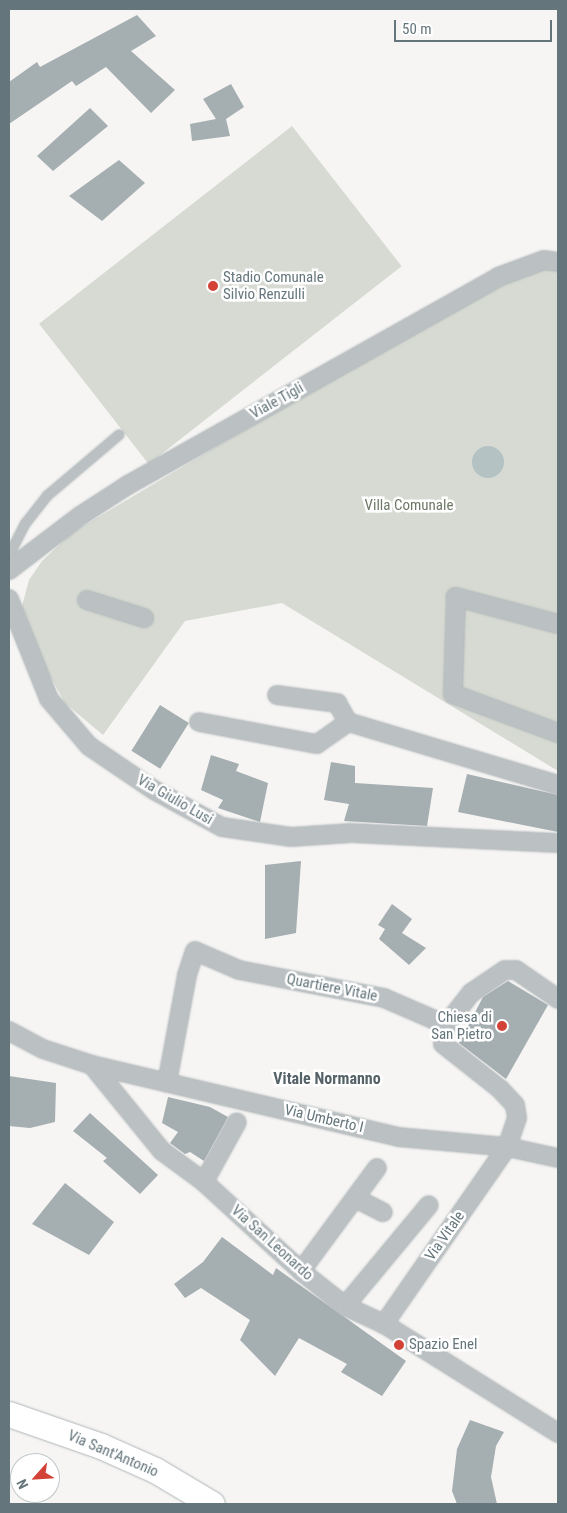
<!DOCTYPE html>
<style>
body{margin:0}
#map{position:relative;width:567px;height:1513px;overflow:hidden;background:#f6f5f3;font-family:"Roboto Condensed",sans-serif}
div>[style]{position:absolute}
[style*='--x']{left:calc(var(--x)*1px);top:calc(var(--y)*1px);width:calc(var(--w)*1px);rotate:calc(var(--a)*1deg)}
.green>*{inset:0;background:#d6dad2;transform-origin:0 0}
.water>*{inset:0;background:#b4c2c4}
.round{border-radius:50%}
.building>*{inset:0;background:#a5aeb1;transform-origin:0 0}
.roads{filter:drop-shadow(0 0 1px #b0b6b9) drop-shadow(0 0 1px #b0b6b9)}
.lane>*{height:9px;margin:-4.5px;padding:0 4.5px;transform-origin:4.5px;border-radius:4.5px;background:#bbc0c2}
.street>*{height:18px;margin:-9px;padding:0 9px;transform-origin:9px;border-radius:9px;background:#bbc0c2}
.secondary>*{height:25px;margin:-12.5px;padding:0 12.5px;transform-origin:12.5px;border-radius:12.5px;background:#fff}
.dots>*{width:14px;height:14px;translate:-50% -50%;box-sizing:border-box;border:2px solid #fff;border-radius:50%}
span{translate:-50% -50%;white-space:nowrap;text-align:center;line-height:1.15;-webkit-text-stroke:5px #fff;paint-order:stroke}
.poi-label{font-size:15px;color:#64757b}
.left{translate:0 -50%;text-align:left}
.right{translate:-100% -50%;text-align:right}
.street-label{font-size:15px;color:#64757b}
.park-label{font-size:15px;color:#6d7966}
.neighbourhood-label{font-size:16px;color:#556267;font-weight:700}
.frame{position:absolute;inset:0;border:10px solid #64757b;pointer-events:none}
.north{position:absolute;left:10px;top:1453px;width:50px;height:50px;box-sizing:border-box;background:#fff;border:1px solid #c1c8ca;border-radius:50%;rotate:244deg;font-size:14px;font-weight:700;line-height:20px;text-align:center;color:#64757b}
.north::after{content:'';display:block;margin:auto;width:18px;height:22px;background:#d34236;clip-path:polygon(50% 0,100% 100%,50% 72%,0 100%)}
.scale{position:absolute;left:394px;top:20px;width:158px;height:22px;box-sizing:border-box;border:2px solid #64757b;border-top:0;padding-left:6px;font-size:15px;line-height:18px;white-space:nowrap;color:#64757b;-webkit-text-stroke:4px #fff;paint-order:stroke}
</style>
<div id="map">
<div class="green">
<div style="left:292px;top:126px;width:178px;height:321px;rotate:52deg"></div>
<div style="clip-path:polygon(526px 263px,558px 263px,558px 771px,282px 603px,185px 621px,103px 735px,65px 703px,45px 667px,22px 606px,29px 580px,42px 561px,73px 532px)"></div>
</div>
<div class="water">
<div class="round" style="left:472px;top:446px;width:32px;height:32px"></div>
</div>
<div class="building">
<div style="clip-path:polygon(137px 15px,156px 36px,131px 51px,175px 90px,151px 113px,106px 67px,76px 86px,72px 81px,9px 124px,9px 82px,37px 62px,40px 67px)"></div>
<div style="clip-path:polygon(231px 84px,244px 107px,226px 119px,230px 136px,192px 141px,190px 124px,216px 119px,203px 99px)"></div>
<div style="clip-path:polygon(90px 108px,108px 126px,53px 171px,37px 156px)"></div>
<div style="clip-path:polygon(119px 160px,145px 183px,102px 221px,69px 196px)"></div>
<div style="left:160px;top:705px;width:34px;height:54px;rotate:32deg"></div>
<div style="clip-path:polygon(211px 755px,239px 764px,236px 771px,268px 783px,260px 822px,218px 808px,223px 800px,201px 790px)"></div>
<div style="clip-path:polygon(331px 762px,355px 766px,355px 783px,433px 788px,427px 826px,344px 821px,349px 804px,324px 800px)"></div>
<div style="clip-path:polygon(467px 774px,558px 795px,558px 832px,458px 812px)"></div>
<div style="clip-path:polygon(301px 861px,296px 933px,265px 939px,265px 865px)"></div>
<div style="clip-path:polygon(392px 904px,412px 919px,402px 933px,426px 948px,409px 965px,379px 939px,385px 929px,378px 925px)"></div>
<div style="clip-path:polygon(508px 981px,548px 1005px,506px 1079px,459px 1043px,483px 997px)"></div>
<div style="clip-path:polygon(9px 1076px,56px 1083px,55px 1122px,30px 1128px,9px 1126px)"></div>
<div style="clip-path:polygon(168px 1097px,210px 1107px,228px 1117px,204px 1161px,190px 1152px,185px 1154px,170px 1143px,178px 1132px,162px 1123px)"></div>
<div style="clip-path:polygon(90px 1113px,158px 1175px,140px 1194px,103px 1161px,107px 1158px,73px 1131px)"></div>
<div style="clip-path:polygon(65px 1183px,114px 1222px,89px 1255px,32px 1224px)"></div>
<div style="clip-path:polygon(222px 1237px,273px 1275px,276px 1268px,406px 1361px,382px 1396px,341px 1372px,347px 1364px,299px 1338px,275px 1376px,240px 1340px,250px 1320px,201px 1288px,185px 1298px,174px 1284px,203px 1262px)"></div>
<div style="clip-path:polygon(470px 1420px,504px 1432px,496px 1446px,491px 1477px,497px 1504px,457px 1504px,452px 1491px,457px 1449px)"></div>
</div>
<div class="roads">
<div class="lane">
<div style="--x:9;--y:554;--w:35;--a:-63"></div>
<div style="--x:25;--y:523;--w:36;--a:-52"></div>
<div style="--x:47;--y:495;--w:94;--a:-40.3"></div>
</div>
<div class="street">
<div style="--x:9;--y:570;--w:89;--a:-37.3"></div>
<div style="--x:80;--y:516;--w:57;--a:-32.9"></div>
<div style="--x:128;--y:485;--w:424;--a:-29.3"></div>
<div style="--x:498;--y:277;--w:49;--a:-20.3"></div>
<div style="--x:544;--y:260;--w:14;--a:8"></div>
<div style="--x:9;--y:599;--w:108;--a:68.2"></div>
<div style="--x:49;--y:699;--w:62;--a:49.6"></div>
<div style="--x:89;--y:746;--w:78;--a:34.1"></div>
<div style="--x:154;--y:790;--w:77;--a:28.6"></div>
<div style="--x:222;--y:827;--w:70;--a:8.2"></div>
<div style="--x:291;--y:837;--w:60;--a:-3.8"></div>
<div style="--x:351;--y:833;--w:207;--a:2.8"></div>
<div style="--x:87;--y:600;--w:60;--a:17.5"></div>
<div style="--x:558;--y:624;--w:106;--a:-165.2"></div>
<div style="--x:456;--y:597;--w:97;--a:91.8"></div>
<div style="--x:453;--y:694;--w:112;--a:20.4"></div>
<div style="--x:277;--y:695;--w:61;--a:7.6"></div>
<div style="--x:337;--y:703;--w:22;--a:60"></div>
<div style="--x:348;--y:722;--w:219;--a:16.7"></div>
<div style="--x:199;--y:722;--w:120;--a:10.6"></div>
<div style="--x:317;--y:744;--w:38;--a:-35"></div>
<div style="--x:446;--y:1025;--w:41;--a:-52"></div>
<div style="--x:471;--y:993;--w:41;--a:-34.1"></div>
<div style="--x:505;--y:970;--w:11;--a:0"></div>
<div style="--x:516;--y:970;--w:51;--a:34.6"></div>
<div style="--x:9;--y:1031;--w:38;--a:28"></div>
<div style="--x:43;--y:1049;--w:52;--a:18.1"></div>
<div style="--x:92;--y:1065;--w:111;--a:50.9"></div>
<div style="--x:162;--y:1151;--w:52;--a:36.4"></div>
<div style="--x:204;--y:1182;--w:132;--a:42.5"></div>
<div style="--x:301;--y:1271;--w:56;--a:38.5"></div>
<div style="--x:345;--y:1306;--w:43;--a:24.8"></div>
<div style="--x:384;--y:1324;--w:205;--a:32.1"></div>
<div style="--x:92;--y:1065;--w:314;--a:13.2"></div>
<div style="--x:398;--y:1137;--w:109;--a:5.2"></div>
<div style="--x:507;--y:1147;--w:52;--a:12.2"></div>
<div style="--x:167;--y:1083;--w:110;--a:-79.5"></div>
<div style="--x:187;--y:975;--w:25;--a:-72"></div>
<div style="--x:195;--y:951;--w:48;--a:23.4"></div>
<div style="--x:239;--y:970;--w:148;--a:10.9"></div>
<div style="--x:384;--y:998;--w:68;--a:23.5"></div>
<div style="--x:446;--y:1025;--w:19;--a:99"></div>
<div style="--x:443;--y:1044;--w:73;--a:38.3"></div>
<div style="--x:500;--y:1089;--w:22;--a:47"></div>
<div style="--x:515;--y:1105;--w:13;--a:81"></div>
<div style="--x:517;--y:1118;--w:31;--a:109"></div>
<div style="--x:507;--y:1147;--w:216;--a:124.8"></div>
<div style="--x:204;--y:1182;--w:68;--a:-61.2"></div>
<div style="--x:357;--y:1199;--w:29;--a:27"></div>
<div style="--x:301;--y:1271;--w:128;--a:-53.6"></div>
<div style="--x:345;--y:1306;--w:131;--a:-50.3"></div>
</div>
<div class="secondary">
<div style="--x:9;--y:1414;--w:97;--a:19.2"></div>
<div style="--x:101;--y:1446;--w:59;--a:24"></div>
<div style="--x:155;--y:1470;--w:66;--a:30.8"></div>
</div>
</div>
<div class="dots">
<div style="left:213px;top:286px;background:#d34236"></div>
<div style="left:502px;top:1026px;background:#d34236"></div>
<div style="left:399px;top:1345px;background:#d34236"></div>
</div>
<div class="poi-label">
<span class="left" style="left:223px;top:286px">Stadio Comunale<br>Silvio Renzulli</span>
<span class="right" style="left:492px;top:1026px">Chiesa di<br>San Pietro</span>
<span class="left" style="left:409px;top:1345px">Spazio Enel</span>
</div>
<div class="street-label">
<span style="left:277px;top:401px;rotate:-29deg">Viale Tigli</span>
<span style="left:175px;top:800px;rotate:30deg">Via Giulio Lusi</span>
<span style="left:332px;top:988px;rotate:11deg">Quartiere Vitale</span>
<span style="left:324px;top:1119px;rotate:13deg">Via Umberto I</span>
<span style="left:445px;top:1236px;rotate:-55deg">Via Vitale</span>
<span style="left:272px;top:1243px;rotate:42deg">Via San Leonardo</span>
<span style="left:113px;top:1454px;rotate:23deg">Via Sant'Antonio</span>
</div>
<div class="park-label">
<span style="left:409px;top:506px">Villa Comunale</span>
</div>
<div class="neighbourhood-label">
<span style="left:327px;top:1079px">Vitale Normanno</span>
</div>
<div class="frame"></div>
<div class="north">N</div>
<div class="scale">50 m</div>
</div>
